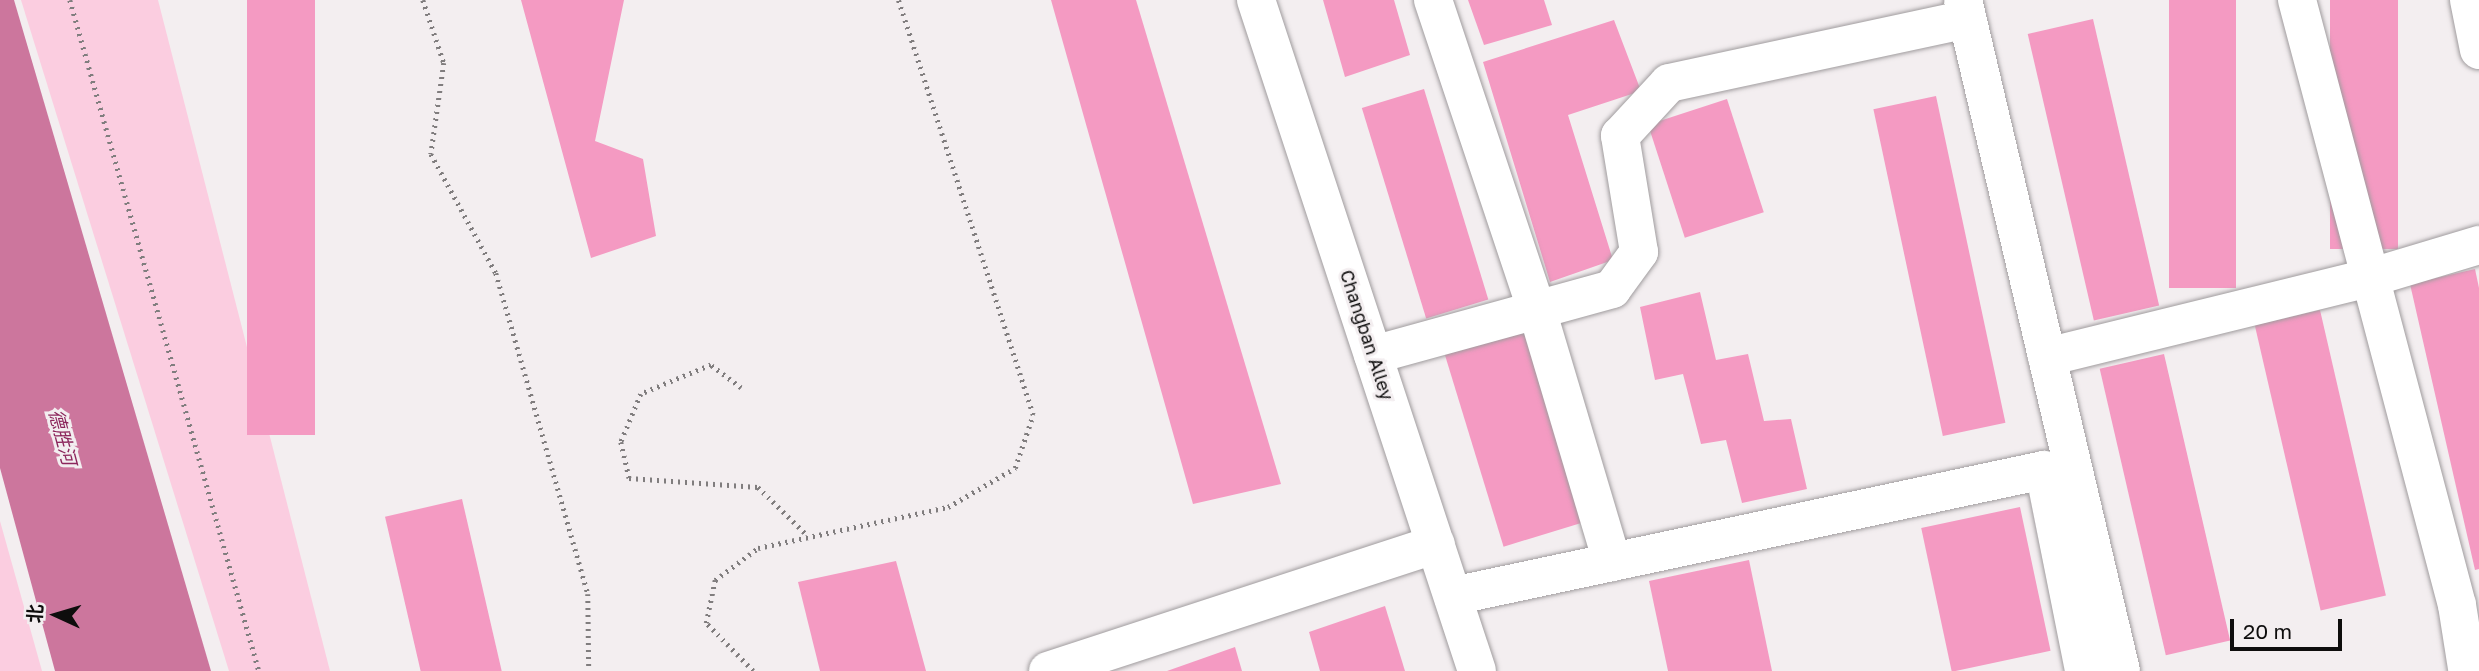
<!DOCTYPE html>
<meta charset="utf-8">
<style>
body{margin:0}
#map{position:relative;width:2479px;height:671px;overflow:hidden;background:#f3eef0;font-family:"Golos Text","Noto Sans SC",sans-serif}
div>[style]{position:absolute}
[style*='--x']{left:calc(var(--x)*1px);top:calc(var(--y)*1px);width:calc(var(--w)*1px);rotate:calc(var(--a)*1deg)}
.green>*{inset:0;background:#fbcde0}
.water>*{inset:0;background:#cc769d}
.building>*{inset:0;background:#f49ac2;transform-origin:0 0}
.path>*{height:4.5px;margin-top:-2.25px;transform-origin:0;background:repeating-linear-gradient(90deg,#807d7e 0 2px,transparent 0 7px)}
.roads{filter:drop-shadow(0 0 2px #a09c9e) drop-shadow(0 0 2px #a09c9e)}
.minor>*{height:38px;margin:-19px;padding:0 19px;transform-origin:19px;border-radius:19px;background:#fff}
span{translate:-50% -50%;white-space:nowrap;text-align:center;line-height:1.15;-webkit-text-stroke:6px #f3eef0;paint-order:stroke}
.street-label{font-size:18px;color:#0e0d0d}
.water-label{font-size:19px;color:#8c265c;font-style:italic}
.north{position:absolute;left:21px;top:580px;width:70px;height:70px;-webkit-text-stroke:5px #f3eef0;paint-order:stroke;rotate:274deg;font-size:19px;font-weight:700;line-height:28px;text-align:center;color:#0e0d0d}
.north::after{content:'';display:block;margin:auto;width:24px;height:32px;background:#0e0d0d;clip-path:polygon(50% 0,100% 100%,50% 72%,0 100%)}
.scale{position:absolute;left:2230px;top:619px;width:112px;height:32px;box-sizing:border-box;border:4px solid #0e0d0d;border-top:0;padding-left:9px;font-size:21px;line-height:24px;white-space:nowrap;color:#0e0d0d;-webkit-text-stroke:5px #f3eef0;paint-order:stroke}
</style>
<div id="map">
<div class="green">
<div style="clip-path:polygon(21px 0,158px 0,330px 671px,229px 671px)"></div>
<div style="clip-path:polygon(0 521px,42px 671px,0 671px)"></div>
</div>
<div class="water">
<div style="clip-path:polygon(0 0,14px 0,211px 671px,55px 671px,0 468px)"></div>
</div>
<div class="building">
<div style="left:247px;top:0;width:68px;height:435px"></div>
<div style="clip-path:polygon(521px 0,624px 0,595px 141px,643px 159px,656px 236px,591px 258px)"></div>
<div style="clip-path:polygon(1051px 0,1136px 0,1281px 484px,1193px 504px)"></div>
<div style="clip-path:polygon(1323px 0,1394px 0,1410px 55px,1345px 77px)"></div>
<div style="clip-path:polygon(1468px 0,1544px 0,1552px 25px,1484px 45px)"></div>
<div style="left:2169px;top:0;width:67px;height:288px"></div>
<div style="left:2330px;top:0;width:68px;height:249px"></div>
<div style="left:2093px;top:19px;width:294px;height:67px;rotate:77deg"></div>
<div style="clip-path:polygon(1614px 20px,1641px 91px,1568px 115px,1613px 260px,1550px 282px,1483px 62px)"></div>
<div style="left:1424px;top:89px;width:220px;height:65px;rotate:73deg"></div>
<div style="left:1936px;top:96px;width:334px;height:64px;rotate:78deg"></div>
<div style="left:1727px;top:99px;width:119px;height:83px;rotate:72deg"></div>
<div style="clip-path:polygon(2475px 269px,2479px 288px,2479px 569px,2475px 570px,2410px 284px)"></div>
<div style="clip-path:polygon(1700px 292px,1716px 360px,1748px 354px,1764px 421px,1791px 419px,1807px 489px,1742px 503px,1726px 440px,1701px 444px,1683px 374px,1655px 380px,1640px 307px)"></div>
<div style="left:2320px;top:310px;width:293px;height:67px;rotate:77deg"></div>
<div style="left:1520px;top:320px;width:212px;height:82px;rotate:73deg"></div>
<div style="left:2164px;top:354px;width:294px;height:66px;rotate:77deg"></div>
<div style="left:462px;top:499px;width:177px;height:79px;rotate:77deg"></div>
<div style="left:2020px;top:507px;width:147px;height:101px;rotate:78deg"></div>
<div style="clip-path:polygon(1749px 560px,1772px 671px,1668px 671px,1649px 581px)"></div>
<div style="clip-path:polygon(896px 561px,926px 671px,820px 671px,798px 582px)"></div>
<div style="clip-path:polygon(1385px 606px,1405px 671px,1320px 671px,1309px 632px)"></div>
<div style="clip-path:polygon(1235px 647px,1242px 671px,1167px 671px)"></div>
</div>
<div class="path">
<div style="--x:70;--y:0;--w:697;--a:74.27"></div>
<div style="--x:423;--y:0;--w:66;--a:71.6"></div>
<div style="--x:444;--y:63;--w:92;--a:98.1"></div>
<div style="--x:431;--y:154;--w:136;--a:61.4"></div>
<div style="--x:496;--y:273;--w:334;--a:74"></div>
<div style="--x:588;--y:594;--w:77;--a:89.3"></div>
<div style="--x:741;--y:388;--w:38;--a:-143"></div>
<div style="--x:711;--y:365;--w:76;--a:157.5"></div>
<div style="--x:641;--y:394;--w:52;--a:112.6"></div>
<div style="--x:621;--y:442;--w:37;--a:77"></div>
<div style="--x:629;--y:478;--w:129;--a:4"></div>
<div style="--x:758;--y:487;--w:67;--a:44.4"></div>
<div style="--x:753;--y:671;--w:67;--a:-134.4"></div>
<div style="--x:706;--y:623;--w:44;--a:-78.2"></div>
<div style="--x:715;--y:580;--w:54;--a:-36.7"></div>
<div style="--x:758;--y:548;--w:194;--a:-12.2"></div>
<div style="--x:948;--y:507;--w:78;--a:-30.2"></div>
<div style="--x:1015;--y:468;--w:56;--a:-71.2"></div>
<div style="--x:1033;--y:415;--w:436;--a:-108"></div>
</div>
<div class="roads">
<div class="minor">
<div style="--x:1256;--y:0;--w:706;--a:71.77"></div>
<div style="--x:1433;--y:0;--w:327;--a:71.5"></div>
<div style="--x:1537;--y:310;--w:263;--a:73.4"></div>
<div style="--x:1963;--y:0;--w:689;--a:76.75"></div>
<div style="--x:2297;--y:0;--w:626;--a:75.19"></div>
<div style="--x:2457;--y:605;--w:64;--a:81"></div>
<div style="--x:2469;--y:0;--w:51;--a:78.7"></div>
<div style="--x:1373;--y:355;--w:248;--a:-15.4"></div>
<div style="--x:1612;--y:289;--w:46;--a:-53.9"></div>
<div style="--x:1639;--y:252;--w:118;--a:-99.3"></div>
<div style="--x:1620;--y:136;--w:72;--a:-47.2"></div>
<div style="--x:1669;--y:83;--w:305;--a:-12.1"></div>
<div style="--x:2047;--y:357;--w:332;--a:-13.8"></div>
<div style="--x:2369;--y:278;--w:115;--a:-16.7"></div>
<div style="--x:1453;--y:596;--w:604;--a:-12.04"></div>
<div style="--x:2044;--y:470;--w:205;--a:78.7"></div>
<div style="--x:1048;--y:671;--w:408;--a:-18.1"></div>
</div>
</div>
<div class="street-label">
<span style="left:1367px;top:335px;rotate:72deg">Changban Alley</span>
</div>
<div class="water-label">
<span style="left:63px;top:437px;rotate:75deg">德胜河</span>
</div>
<div class="north">北</div>
<div class="scale">20 m</div>
</div>
